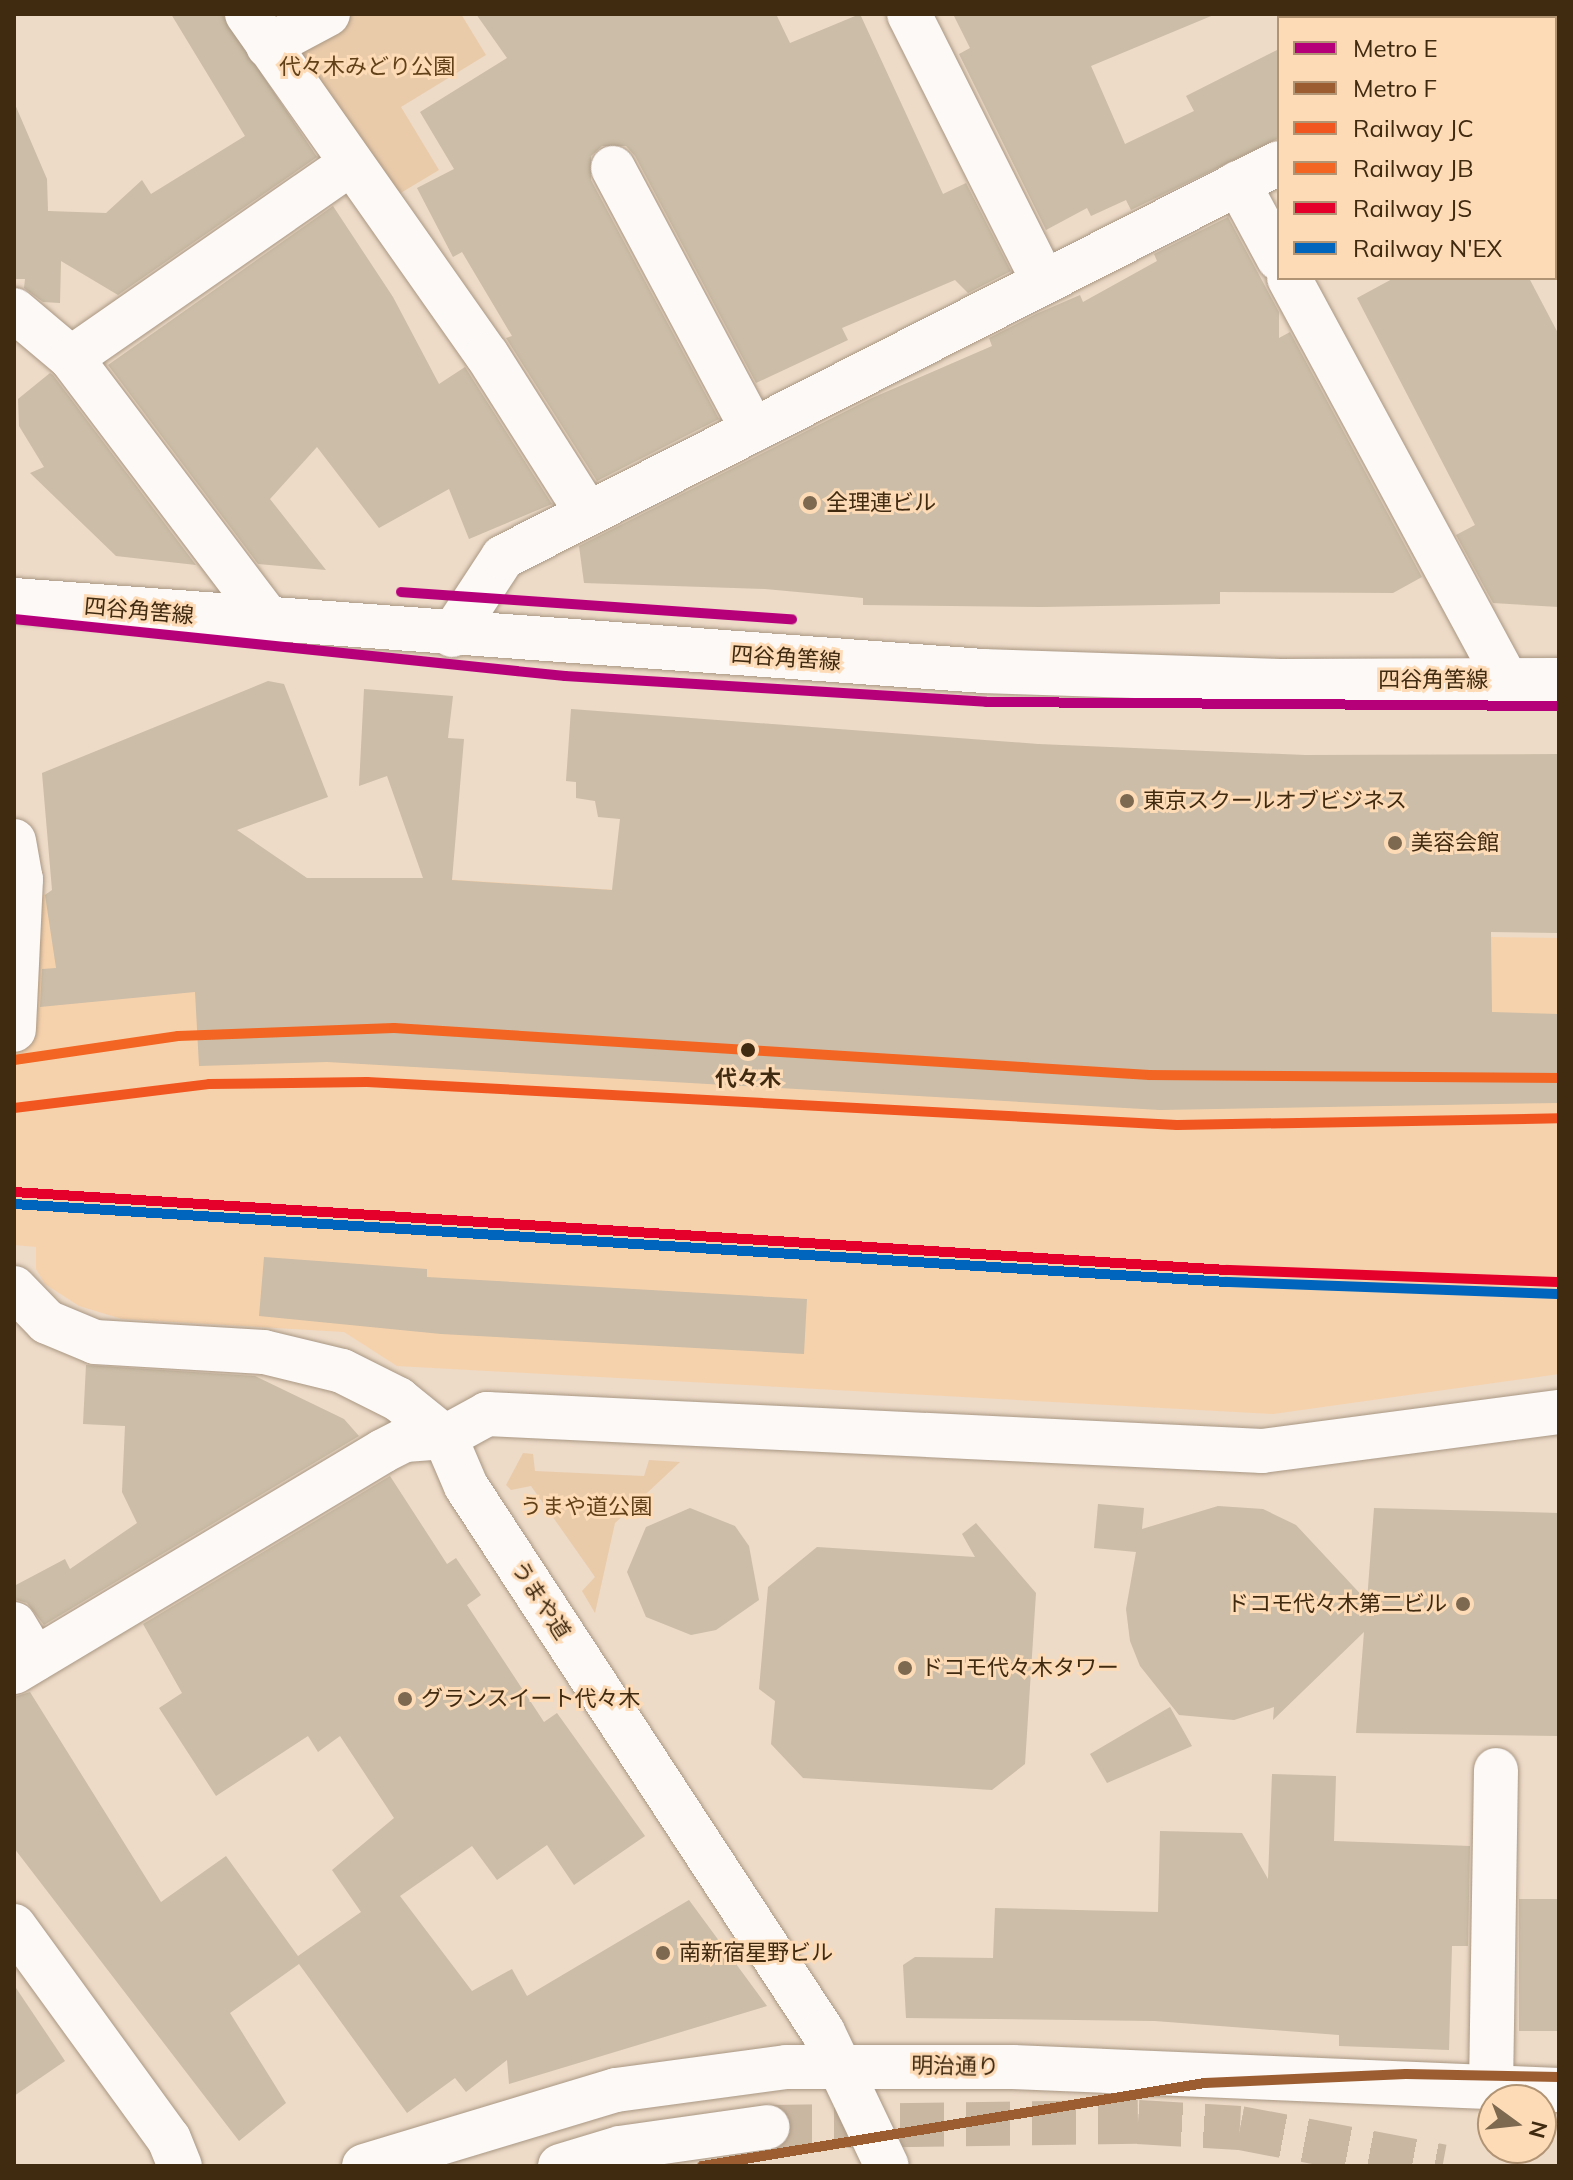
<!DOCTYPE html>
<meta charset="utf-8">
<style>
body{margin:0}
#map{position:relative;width:1573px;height:2180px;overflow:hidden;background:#eddac7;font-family:Mulish,"Noto Sans JP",sans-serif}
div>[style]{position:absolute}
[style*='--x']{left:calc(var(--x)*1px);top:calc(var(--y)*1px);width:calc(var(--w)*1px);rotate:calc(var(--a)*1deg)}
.built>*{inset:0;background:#f6d2ac}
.green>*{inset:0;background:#e9cbaa}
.building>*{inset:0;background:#cbbda7;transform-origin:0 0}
.major-tunnel>*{height:44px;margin-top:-22px;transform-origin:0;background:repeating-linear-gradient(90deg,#cab7a2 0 44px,transparent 0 66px)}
.roads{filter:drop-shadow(0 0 2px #a99783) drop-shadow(0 0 2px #a99783)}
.minor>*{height:44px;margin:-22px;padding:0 22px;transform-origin:22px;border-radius:22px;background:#fcf9f7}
.major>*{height:44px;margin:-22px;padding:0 22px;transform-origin:22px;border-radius:22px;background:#fcf9f7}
.rail-1>*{height:10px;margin:-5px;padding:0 5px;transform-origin:5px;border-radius:5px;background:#f15620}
.rail-2>*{height:10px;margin:-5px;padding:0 5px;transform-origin:5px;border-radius:5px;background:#f26522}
.rail-3>*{height:10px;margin:-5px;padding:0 5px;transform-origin:5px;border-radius:5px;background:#e4002b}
.rail-4>*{height:10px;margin:-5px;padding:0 5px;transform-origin:5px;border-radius:5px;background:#0065bd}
.metro-1>*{height:10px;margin:-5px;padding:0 5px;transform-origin:5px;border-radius:5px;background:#b6007a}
.metro-2>*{height:10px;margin:-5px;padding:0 5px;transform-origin:5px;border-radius:5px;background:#9c5e31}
.dots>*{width:22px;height:22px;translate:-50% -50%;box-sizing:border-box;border:4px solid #fddbb7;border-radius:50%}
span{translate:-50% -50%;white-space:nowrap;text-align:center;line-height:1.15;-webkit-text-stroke:6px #fddbb7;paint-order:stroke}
.park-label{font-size:22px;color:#624118}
.poi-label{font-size:22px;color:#402a10}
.left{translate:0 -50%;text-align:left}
.right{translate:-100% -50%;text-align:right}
.street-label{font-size:22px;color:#402a10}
.stop-label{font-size:22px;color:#402a10;font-weight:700}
.frame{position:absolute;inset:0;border:16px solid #402a10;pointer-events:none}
.legend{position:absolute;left:1277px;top:16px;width:280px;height:264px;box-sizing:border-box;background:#fddbb7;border:2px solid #b19474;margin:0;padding:10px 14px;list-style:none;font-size:24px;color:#402a10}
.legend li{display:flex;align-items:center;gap:16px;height:40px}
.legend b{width:40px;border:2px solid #b19474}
.north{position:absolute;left:1477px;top:2084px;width:80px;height:80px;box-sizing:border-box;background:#fddbb7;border:2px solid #b19474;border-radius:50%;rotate:105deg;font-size:22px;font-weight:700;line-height:32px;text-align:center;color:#402a10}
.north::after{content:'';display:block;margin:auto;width:28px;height:36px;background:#7d6850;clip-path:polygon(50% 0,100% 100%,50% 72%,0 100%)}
</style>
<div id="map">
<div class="built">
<div style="clip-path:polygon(307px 878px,426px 878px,1336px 935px,1559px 938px,1559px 1374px,1273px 1414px,397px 1366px,344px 1332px,122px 1319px,79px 1306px,45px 1284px,36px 1269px,36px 1247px,14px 1245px,14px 906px,51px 892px)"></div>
</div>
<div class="green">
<div style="clip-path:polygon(354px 14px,461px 14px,486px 55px,401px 107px,439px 170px,384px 203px,292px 51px)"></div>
<div style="clip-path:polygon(523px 1453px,533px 1454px,535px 1471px,644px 1476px,649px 1460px,680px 1462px,615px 1523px,595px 1613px,582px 1591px,595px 1577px,531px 1486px,511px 1490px,506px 1485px)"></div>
</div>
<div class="building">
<div style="clip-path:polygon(171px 14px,222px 14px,317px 157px,118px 295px,61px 261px,60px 303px,43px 302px,24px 288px,25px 279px,14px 279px,14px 102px,47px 179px,48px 211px,106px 213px,142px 180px,151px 194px,245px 136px)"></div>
<div style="clip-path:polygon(476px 14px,776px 14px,790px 43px,860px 14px,943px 194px,966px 183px,1011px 271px,968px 293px,955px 280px,842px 328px,848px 340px,756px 383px,635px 156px,626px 146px,602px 146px,591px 156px,591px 180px,719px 419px,597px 481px,506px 338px,512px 336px,462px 252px,453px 257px,417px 188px,454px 169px,420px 112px,507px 58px)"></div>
<div style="clip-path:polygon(953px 14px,1216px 14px,1091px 66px,1125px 144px,1194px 111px,1186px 96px,1279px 49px,1279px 138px,1131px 210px,1126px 200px,1091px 216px,1087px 208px,1046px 230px,959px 54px,970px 48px)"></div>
<div style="clip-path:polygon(333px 206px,393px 297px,439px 384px,465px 367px,552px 504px,469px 539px,449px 489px,379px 528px,317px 447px,270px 499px,326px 570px,258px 564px,108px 365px)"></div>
<div style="clip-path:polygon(1228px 217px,1279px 312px,1279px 338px,1290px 332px,1422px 577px,1393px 593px,1220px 592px,1220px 604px,1041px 607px,863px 605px,863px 598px,765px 589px,584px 583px,579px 546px,872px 398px,992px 346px,989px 338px,1036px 314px,1080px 295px,1083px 302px,1157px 261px,1154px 254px)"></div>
<div style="clip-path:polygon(1394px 278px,1529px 278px,1559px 335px,1559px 607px,1493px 603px,1456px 535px,1475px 525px,1357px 298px)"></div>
<div style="clip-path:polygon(50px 373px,53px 375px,196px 565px,116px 556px,30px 473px,44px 467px,19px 426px,18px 399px)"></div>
<div style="clip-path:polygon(268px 681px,284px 684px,328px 797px,237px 830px,307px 878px,423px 878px,387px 776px,359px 786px,364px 689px,453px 696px,448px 738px,464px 739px,452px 880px,612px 890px,620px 819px,598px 817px,595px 801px,576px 798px,576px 782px,566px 781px,571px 709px,1038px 744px,1305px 755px,1559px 754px,1559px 933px,1491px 932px,1492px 1012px,1559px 1014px,1559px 1103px,1160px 1110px,327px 1062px,199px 1066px,195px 992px,40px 1007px,42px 969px,56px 968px,45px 895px,52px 890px,42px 773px)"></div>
<div style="clip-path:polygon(264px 1257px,427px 1269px,427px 1277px,807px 1299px,804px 1354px,441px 1334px,259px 1316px)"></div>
<div style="clip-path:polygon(86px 1365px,255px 1376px,344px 1419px,359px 1436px,44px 1625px,27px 1603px,14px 1599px,14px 1586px,65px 1559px,70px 1569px,137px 1523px,122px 1492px,125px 1426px,83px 1424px)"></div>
<div style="clip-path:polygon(390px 1476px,447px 1564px,456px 1558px,481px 1595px,467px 1605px,544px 1722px,557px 1713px,645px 1836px,574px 1885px,547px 1845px,497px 1880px,472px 1846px,400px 1896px,472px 1991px,512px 1969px,527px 1996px,689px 1900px,767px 2006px,509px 2084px,507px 2060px,466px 2092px,455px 2078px,407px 2113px,299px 1964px,230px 2013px,286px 2103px,239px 2141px,14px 1848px,14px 1697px,30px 1692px,161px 1902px,226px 1856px,298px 1956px,361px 1912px,332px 1870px,394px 1818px,340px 1736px,318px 1752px,308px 1736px,216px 1796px,159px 1708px,182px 1693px,143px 1624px)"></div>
<div style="clip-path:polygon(1098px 1504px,1144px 1508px,1142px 1529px,1218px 1506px,1263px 1509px,1296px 1525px,1367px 1601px,1374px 1508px,1559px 1513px,1557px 1736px,1356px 1733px,1364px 1632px,1273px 1720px,1274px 1707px,1234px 1720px,1179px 1715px,1140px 1666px,1130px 1641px,1126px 1609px,1136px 1552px,1094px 1548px)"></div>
<div style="clip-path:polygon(690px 1508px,735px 1526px,749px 1546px,759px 1600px,716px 1630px,691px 1635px,646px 1617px,627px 1572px,646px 1527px)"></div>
<div style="clip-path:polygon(976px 1523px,1036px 1593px,1025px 1764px,992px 1790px,803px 1778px,771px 1744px,775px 1701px,759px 1689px,768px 1587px,817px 1547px,975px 1557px,962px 1534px)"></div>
<div style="clip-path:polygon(1170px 1707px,1192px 1746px,1107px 1783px,1090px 1754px)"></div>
<div style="clip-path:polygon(1272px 1774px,1336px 1776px,1334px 1841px,1470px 1846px,1468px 1946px,1452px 1946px,1449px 2050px,1339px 2046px,1339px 2035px,1155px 2021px,906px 2018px,903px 1965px,915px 1957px,993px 1958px,995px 1908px,1158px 1912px,1160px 1831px,1242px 1833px,1268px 1879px)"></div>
<div style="left:1519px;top:1899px;width:40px;height:132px"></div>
<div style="clip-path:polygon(14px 1985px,65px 2061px,14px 2096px)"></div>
</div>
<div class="major-tunnel">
<div style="--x:768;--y:2127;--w:370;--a:-0.8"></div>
<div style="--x:1138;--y:2122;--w:102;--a:3.4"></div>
<div style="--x:1240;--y:2128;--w:206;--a:10.7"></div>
</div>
<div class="roads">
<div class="minor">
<div style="--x:247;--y:14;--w:417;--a:54.9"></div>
<div style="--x:487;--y:355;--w:188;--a:57.6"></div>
<div style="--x:909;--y:14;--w:300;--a:63.3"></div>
<div style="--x:1555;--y:24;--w:4;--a:-27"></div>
<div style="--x:268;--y:46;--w:68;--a:-28.1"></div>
<div style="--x:1555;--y:87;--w:9;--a:63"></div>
<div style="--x:613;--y:168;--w:297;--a:61.9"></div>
<div style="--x:1238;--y:183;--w:86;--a:61.7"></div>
<div style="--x:1289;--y:278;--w:457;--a:61.6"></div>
<div style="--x:14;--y:310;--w:75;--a:40.1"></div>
<div style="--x:71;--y:358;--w:331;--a:52.9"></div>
<div style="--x:71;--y:358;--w:340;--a:-34.8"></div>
<div style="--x:452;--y:635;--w:93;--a:-56.8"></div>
<div style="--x:503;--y:557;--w:870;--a:-26.92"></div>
<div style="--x:14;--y:841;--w:39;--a:80"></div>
<div style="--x:21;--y:879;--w:151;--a:92.7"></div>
<div style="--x:14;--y:1288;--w:47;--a:45.9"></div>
<div style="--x:47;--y:1322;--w:52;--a:22.6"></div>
<div style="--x:95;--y:1342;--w:169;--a:3.4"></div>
<div style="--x:264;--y:1352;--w:80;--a:13.7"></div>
<div style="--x:342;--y:1371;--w:63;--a:26.6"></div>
<div style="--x:398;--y:1399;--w:60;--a:39"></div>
<div style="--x:445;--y:1437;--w:53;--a:66.8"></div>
<div style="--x:466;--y:1486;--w:652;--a:56.82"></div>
<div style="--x:823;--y:2032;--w:148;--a:64.5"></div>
<div style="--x:14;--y:1624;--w:41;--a:59"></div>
<div style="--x:14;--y:1672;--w:430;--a:-30.9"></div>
<div style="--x:383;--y:1451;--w:25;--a:-27"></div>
<div style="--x:405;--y:1440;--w:40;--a:-4.3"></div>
<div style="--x:445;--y:1437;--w:48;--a:-28.7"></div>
<div style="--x:487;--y:1414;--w:776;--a:2.73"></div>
<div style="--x:1262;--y:1451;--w:300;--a:-7.5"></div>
<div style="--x:14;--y:1926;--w:263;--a:54"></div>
<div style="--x:169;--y:2139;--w:29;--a:68"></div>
<div style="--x:1491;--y:2088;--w:318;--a:-89.1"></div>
</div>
<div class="major">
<div style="--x:14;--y:600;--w:971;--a:4.19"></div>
<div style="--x:982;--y:671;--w:298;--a:1.9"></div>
<div style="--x:1280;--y:681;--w:279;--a:-0.2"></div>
<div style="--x:364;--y:2166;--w:263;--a:-16.8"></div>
<div style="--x:616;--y:2090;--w:172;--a:-7.7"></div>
<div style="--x:786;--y:2067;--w:227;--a:0"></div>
<div style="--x:1013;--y:2067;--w:546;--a:2.41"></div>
<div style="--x:560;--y:2166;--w:63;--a:-16.7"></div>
<div style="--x:620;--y:2148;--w:149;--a:-8.1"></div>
</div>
</div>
<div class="rail-1">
<div style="--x:14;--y:1108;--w:196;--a:-7"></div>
<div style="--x:209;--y:1084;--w:158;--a:-0.7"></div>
<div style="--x:367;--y:1082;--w:811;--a:3.04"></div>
<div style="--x:1177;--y:1125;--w:382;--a:-1"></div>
</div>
<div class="rail-2">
<div style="--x:14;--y:1060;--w:166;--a:-8.3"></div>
<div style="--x:178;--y:1036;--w:216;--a:-2.1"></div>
<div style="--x:394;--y:1028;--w:757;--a:3.56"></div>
<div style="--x:1150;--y:1075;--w:409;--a:0.4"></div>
</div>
<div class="rail-3">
<div style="--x:14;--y:1192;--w:1217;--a:3.68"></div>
<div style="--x:1228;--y:1270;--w:331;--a:2.1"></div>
</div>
<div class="rail-4">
<div style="--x:14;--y:1204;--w:1216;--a:3.68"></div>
<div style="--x:1227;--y:1282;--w:332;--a:2.1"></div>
</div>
<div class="metro-1">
<div style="--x:401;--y:592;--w:392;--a:4"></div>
<div style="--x:14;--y:619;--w:554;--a:5.91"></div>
<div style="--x:565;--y:676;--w:422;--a:3.5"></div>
<div style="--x:986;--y:702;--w:573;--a:0.4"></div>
</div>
<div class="metro-2">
<div style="--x:702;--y:2166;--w:510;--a:-9.37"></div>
<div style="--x:1205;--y:2083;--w:201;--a:-2.6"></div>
<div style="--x:1406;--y:2074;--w:153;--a:1.1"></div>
</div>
<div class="dots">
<div style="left:810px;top:503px;background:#7d6850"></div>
<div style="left:1127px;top:801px;background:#7d6850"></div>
<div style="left:1395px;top:843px;background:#7d6850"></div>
<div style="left:748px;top:1050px;background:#402a10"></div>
<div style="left:1463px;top:1604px;background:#7d6850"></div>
<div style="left:905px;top:1668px;background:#7d6850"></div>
<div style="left:405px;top:1699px;background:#7d6850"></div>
<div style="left:663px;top:1953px;background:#7d6850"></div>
</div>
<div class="park-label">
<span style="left:367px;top:67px">代々木みどり公園</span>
<span style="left:586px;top:1507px">うまや道公園</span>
</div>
<div class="poi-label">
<span class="left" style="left:826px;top:503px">全理連ビル</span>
<span class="left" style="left:1143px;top:801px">東京スクールオブビジネス</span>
<span class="left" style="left:1411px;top:843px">美容会館</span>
<span class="right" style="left:1447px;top:1604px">ドコモ代々木第二ビル</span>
<span class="left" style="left:921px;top:1668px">ドコモ代々木タワー</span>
<span class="left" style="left:421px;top:1699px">グランスイート代々木</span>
<span class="left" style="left:679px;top:1953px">南新宿星野ビル</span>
</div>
<div class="street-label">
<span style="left:139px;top:611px;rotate:5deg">四谷角筈線</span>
<span style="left:786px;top:658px;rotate:4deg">四谷角筈線</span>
<span style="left:1433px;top:680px">四谷角筈線</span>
<span style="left:541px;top:1600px;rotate:57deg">うまや道</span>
<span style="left:955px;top:2066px;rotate:1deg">明治通り</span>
</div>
<div class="stop-label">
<span style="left:748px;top:1079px">代々木</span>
</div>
<div class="frame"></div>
<ul class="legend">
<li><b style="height:10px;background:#b6007a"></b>Metro E</li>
<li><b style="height:10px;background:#9c5e31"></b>Metro F</li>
<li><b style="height:10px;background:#f15620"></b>Railway JC</li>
<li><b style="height:10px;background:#f26522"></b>Railway JB</li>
<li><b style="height:10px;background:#e4002b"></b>Railway JS</li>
<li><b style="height:10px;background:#0065bd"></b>Railway N'EX</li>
</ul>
<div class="north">N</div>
</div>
